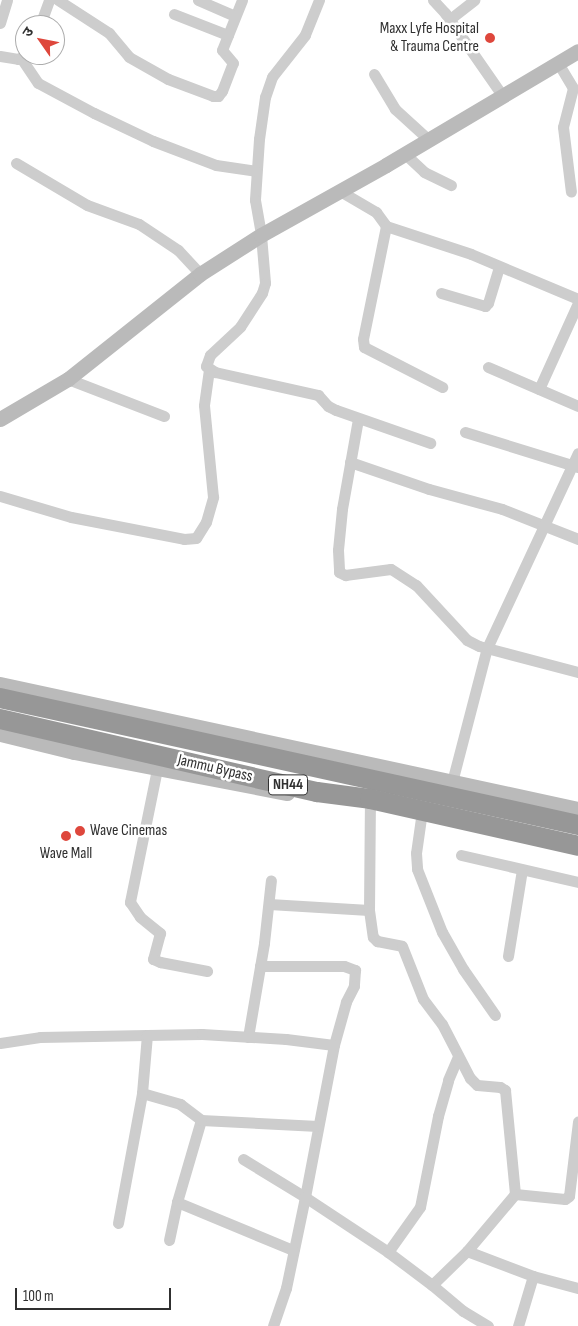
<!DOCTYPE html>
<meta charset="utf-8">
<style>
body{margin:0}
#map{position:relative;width:578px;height:1326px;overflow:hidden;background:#fff;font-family:"Sofia Sans Condensed","Noto Sans Devanagari",sans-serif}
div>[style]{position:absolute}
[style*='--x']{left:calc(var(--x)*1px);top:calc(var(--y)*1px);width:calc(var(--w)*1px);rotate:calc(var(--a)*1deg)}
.street>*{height:11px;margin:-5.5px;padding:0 5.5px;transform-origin:5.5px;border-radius:5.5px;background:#cdcdcd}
.secondary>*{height:15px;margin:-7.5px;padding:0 7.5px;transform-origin:7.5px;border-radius:7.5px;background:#bababa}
.highway>*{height:20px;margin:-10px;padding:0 10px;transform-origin:10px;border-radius:10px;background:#979797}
.dots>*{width:14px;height:14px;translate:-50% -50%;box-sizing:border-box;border:2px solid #fff;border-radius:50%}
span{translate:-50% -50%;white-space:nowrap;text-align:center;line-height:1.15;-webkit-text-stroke:5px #fff;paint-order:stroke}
.shield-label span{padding:1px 4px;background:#fff;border:1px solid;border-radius:4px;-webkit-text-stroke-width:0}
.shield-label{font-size:15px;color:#303030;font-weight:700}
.poi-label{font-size:16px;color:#303030}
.right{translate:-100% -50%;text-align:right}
.left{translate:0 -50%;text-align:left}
.street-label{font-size:16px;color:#303030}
.north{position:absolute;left:15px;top:15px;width:50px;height:50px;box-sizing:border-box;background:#fff;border:1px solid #acacac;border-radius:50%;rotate:303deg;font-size:14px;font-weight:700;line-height:20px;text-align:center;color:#303030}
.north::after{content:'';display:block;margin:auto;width:18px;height:22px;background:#de473c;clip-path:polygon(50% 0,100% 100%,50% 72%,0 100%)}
.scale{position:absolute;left:15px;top:1288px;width:156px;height:22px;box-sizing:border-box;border:2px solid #303030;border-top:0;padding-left:6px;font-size:15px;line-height:18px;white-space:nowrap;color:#303030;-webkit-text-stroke:4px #fff;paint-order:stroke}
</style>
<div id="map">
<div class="street">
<div style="--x:58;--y:0;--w:61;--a:32.9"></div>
<div style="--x:109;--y:33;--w:31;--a:50"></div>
<div style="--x:129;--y:57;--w:45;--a:29.4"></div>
<div style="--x:168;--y:79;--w:48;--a:20.7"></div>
<div style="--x:213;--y:96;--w:5;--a:0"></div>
<div style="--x:218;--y:96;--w:6;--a:-51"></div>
<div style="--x:222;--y:91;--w:30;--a:-69"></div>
<div style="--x:233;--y:63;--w:17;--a:-130"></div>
<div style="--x:222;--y:50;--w:54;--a:-68.2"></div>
<div style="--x:198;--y:0;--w:40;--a:23.4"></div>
<div style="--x:319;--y:0;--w:38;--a:112"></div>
<div style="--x:305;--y:35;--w:53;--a:128.2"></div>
<div style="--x:272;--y:77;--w:21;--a:109"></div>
<div style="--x:265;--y:97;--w:42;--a:98.1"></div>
<div style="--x:259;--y:139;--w:61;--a:93.8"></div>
<div style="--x:255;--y:200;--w:36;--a:80"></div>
<div style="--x:261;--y:235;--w:48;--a:85.2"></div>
<div style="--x:265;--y:283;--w:10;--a:107"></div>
<div style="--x:262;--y:293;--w:40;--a:122.9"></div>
<div style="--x:240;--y:327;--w:41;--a:137"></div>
<div style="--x:210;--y:355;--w:12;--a:110"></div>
<div style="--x:206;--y:366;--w:11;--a:34"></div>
<div style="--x:215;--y:372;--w:106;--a:12.6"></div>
<div style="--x:318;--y:395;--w:15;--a:48"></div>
<div style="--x:328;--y:406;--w:9;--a:27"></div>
<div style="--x:336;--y:410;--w:100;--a:19.3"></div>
<div style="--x:433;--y:0;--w:18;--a:47"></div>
<div style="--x:445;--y:13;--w:100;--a:55.2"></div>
<div style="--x:174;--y:14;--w:58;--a:21.3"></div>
<div style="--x:450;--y:19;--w:31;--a:-38"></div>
<div style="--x:0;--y:23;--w:24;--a:-73"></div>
<div style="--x:40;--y:25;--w:27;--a:-70"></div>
<div style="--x:0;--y:56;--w:18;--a:9"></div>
<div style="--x:18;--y:59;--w:9;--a:-27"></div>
<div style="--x:21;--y:58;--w:30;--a:56"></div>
<div style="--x:38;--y:83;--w:64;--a:28.2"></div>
<div style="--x:94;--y:113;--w:65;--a:25.4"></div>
<div style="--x:153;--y:141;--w:67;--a:20.9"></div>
<div style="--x:216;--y:165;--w:40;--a:8.5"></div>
<div style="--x:558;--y:63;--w:29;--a:59"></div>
<div style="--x:573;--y:88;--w:40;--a:104.4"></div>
<div style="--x:563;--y:127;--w:65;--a:83"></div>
<div style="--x:374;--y:74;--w:41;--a:59"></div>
<div style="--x:395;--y:109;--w:46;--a:42.4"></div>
<div style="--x:405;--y:154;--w:26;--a:43"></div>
<div style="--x:424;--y:172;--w:30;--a:26"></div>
<div style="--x:16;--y:163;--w:82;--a:30.6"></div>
<div style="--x:87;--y:205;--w:55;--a:20.1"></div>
<div style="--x:139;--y:224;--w:47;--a:33.7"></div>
<div style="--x:178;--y:250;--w:33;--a:47"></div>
<div style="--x:340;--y:191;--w:42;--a:30.3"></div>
<div style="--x:376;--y:212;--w:17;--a:54"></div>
<div style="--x:386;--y:226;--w:115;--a:101.5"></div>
<div style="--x:363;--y:339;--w:8;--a:83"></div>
<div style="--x:364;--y:347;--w:88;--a:27.1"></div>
<div style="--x:386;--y:226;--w:89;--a:18.2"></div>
<div style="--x:471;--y:254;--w:116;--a:22.8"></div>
<div style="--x:441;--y:293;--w:46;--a:16.5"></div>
<div style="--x:485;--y:306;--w:4;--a:-45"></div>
<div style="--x:488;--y:303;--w:38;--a:-73"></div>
<div style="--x:488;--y:367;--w:98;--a:23.4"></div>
<div style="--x:68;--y:379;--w:103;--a:21.1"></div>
<div style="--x:539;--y:389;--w:94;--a:-65.6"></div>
<div style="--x:358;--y:419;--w:91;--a:100.1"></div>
<div style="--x:342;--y:509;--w:41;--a:95.6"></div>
<div style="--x:338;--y:550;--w:22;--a:87"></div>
<div style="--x:339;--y:572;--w:7;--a:27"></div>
<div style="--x:345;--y:575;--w:46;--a:-7.4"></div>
<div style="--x:391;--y:569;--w:30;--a:33"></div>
<div style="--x:416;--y:585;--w:75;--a:47.2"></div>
<div style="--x:467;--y:640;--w:13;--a:27"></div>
<div style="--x:479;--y:646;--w:102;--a:14.7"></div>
<div style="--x:465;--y:432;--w:118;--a:17.2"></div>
<div style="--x:350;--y:462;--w:83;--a:18.9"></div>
<div style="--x:429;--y:489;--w:76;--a:15.3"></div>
<div style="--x:502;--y:509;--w:82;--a:21.5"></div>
<div style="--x:0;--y:496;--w:74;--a:16.5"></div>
<div style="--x:71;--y:517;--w:115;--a:11"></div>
<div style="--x:184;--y:539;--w:12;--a:-5"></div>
<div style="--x:196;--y:538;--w:19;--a:-58"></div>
<div style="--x:206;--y:522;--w:26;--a:-74"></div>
<div style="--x:213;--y:497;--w:92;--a:-95.6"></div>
<div style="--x:204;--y:405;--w:35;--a:-82"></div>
<div style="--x:157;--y:769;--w:136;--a:101.5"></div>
<div style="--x:130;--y:902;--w:18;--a:56"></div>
<div style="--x:140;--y:917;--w:26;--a:39"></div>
<div style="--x:160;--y:933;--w:27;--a:105"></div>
<div style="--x:153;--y:959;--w:8;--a:23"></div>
<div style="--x:160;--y:962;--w:48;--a:10.8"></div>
<div style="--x:452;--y:782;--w:138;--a:-75.4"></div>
<div style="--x:487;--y:648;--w:215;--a:-65"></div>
<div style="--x:422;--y:811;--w:42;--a:98.1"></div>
<div style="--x:416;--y:853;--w:16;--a:86"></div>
<div style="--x:417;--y:869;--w:68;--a:68.4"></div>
<div style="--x:442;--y:932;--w:43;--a:60.4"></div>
<div style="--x:463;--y:969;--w:56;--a:55.2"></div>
<div style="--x:461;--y:855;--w:120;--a:13"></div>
<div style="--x:269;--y:904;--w:100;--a:3.4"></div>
<div style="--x:369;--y:910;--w:111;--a:-89.5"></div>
<div style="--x:369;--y:910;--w:27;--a:82"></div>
<div style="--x:373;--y:937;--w:6;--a:45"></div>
<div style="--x:377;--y:941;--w:25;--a:11"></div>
<div style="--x:402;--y:946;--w:57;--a:68.4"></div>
<div style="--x:423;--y:999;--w:31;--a:53"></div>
<div style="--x:442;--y:1024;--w:61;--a:62.6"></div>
<div style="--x:470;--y:1078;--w:10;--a:45"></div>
<div style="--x:477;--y:1085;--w:23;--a:5"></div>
<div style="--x:500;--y:1087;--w:6;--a:31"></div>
<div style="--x:505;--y:1090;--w:104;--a:84.5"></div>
<div style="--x:508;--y:956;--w:87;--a:-80.8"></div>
<div style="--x:260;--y:966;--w:84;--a:0"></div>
<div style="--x:344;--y:966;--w:12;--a:20"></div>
<div style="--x:355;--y:970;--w:16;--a:94"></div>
<div style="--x:354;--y:986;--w:18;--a:117"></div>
<div style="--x:346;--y:1002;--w:45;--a:105.6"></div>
<div style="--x:334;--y:1045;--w:155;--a:100.8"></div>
<div style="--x:305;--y:1197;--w:100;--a:33.5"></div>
<div style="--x:248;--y:1037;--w:95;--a:-80.3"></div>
<div style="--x:264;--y:943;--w:63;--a:-83.7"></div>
<div style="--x:0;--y:1043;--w:40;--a:-8.5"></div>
<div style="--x:40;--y:1037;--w:107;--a:-1.1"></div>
<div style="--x:142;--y:1093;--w:58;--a:-85.1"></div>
<div style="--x:147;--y:1035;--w:55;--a:-1"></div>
<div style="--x:202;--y:1034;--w:84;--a:3.4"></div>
<div style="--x:286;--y:1039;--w:48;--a:7.1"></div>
<div style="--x:243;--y:1159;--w:73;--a:31.5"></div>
<div style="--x:305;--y:1197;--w:93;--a:101.8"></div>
<div style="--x:286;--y:1288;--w:40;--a:108.9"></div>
<div style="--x:177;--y:1202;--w:85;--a:-73.7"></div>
<div style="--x:201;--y:1120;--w:117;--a:2.9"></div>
<div style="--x:118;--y:1223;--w:132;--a:-79.5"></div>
<div style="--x:142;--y:1093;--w:40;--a:16"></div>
<div style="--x:180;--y:1104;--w:26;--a:37"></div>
<div style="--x:169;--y:1240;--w:39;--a:-78"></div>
<div style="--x:177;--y:1202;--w:126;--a:22.5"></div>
<div style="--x:467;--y:1251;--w:75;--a:-49.9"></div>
<div style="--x:515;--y:1194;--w:50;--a:5.7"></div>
<div style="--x:565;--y:1199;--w:5;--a:-37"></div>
<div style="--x:569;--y:1196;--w:75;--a:-83.1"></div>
<div style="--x:432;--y:1285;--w:55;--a:-143.1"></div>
<div style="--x:388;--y:1252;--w:55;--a:-54.6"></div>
<div style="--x:420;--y:1207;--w:93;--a:-78.8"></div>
<div style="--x:438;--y:1116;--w:37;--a:-74"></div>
<div style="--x:448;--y:1080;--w:26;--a:-67"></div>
<div style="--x:488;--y:1326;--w:29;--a:-149"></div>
<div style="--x:463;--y:1311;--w:40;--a:-140"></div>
<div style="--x:432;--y:1285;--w:49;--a:-44.2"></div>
<div style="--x:467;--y:1251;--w:71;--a:20.7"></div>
<div style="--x:518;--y:1326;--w:52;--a:-73.3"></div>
<div style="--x:533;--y:1276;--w:47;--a:14.9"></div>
</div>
<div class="secondary">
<div style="--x:0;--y:419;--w:79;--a:-30.5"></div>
<div style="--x:68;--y:379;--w:169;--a:-38.5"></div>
<div style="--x:200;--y:274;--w:72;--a:-32.6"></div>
<div style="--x:261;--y:235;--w:143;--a:-29.2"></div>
<div style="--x:386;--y:165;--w:223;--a:-30.7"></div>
<div style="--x:0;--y:684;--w:591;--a:12.2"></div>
<div style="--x:0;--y:734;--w:76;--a:13.7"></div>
<div style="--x:74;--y:752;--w:217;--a:10.9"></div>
</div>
<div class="highway">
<div style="--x:0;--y:698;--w:592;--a:12.39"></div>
<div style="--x:0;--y:719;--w:325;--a:13"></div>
<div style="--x:317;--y:792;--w:53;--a:7.5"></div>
<div style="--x:370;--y:799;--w:213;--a:12.7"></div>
</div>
<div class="dots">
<div style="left:490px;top:38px;background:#de473c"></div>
<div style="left:80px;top:831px;background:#de473c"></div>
<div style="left:66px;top:836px;background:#de473c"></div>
</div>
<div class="shield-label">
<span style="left:288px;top:785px">NH44</span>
</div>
<div class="poi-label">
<span class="right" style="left:479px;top:38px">Maxx Lyfe Hospital<br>&amp; Trauma Centre</span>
<span class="left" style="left:90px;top:831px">Wave Cinemas</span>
<span style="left:66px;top:854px">Wave Mall</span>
</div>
<div class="street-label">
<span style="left:215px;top:769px;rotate:13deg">Jammu Bypass</span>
</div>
<div class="north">उ</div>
<div class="scale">100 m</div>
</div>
